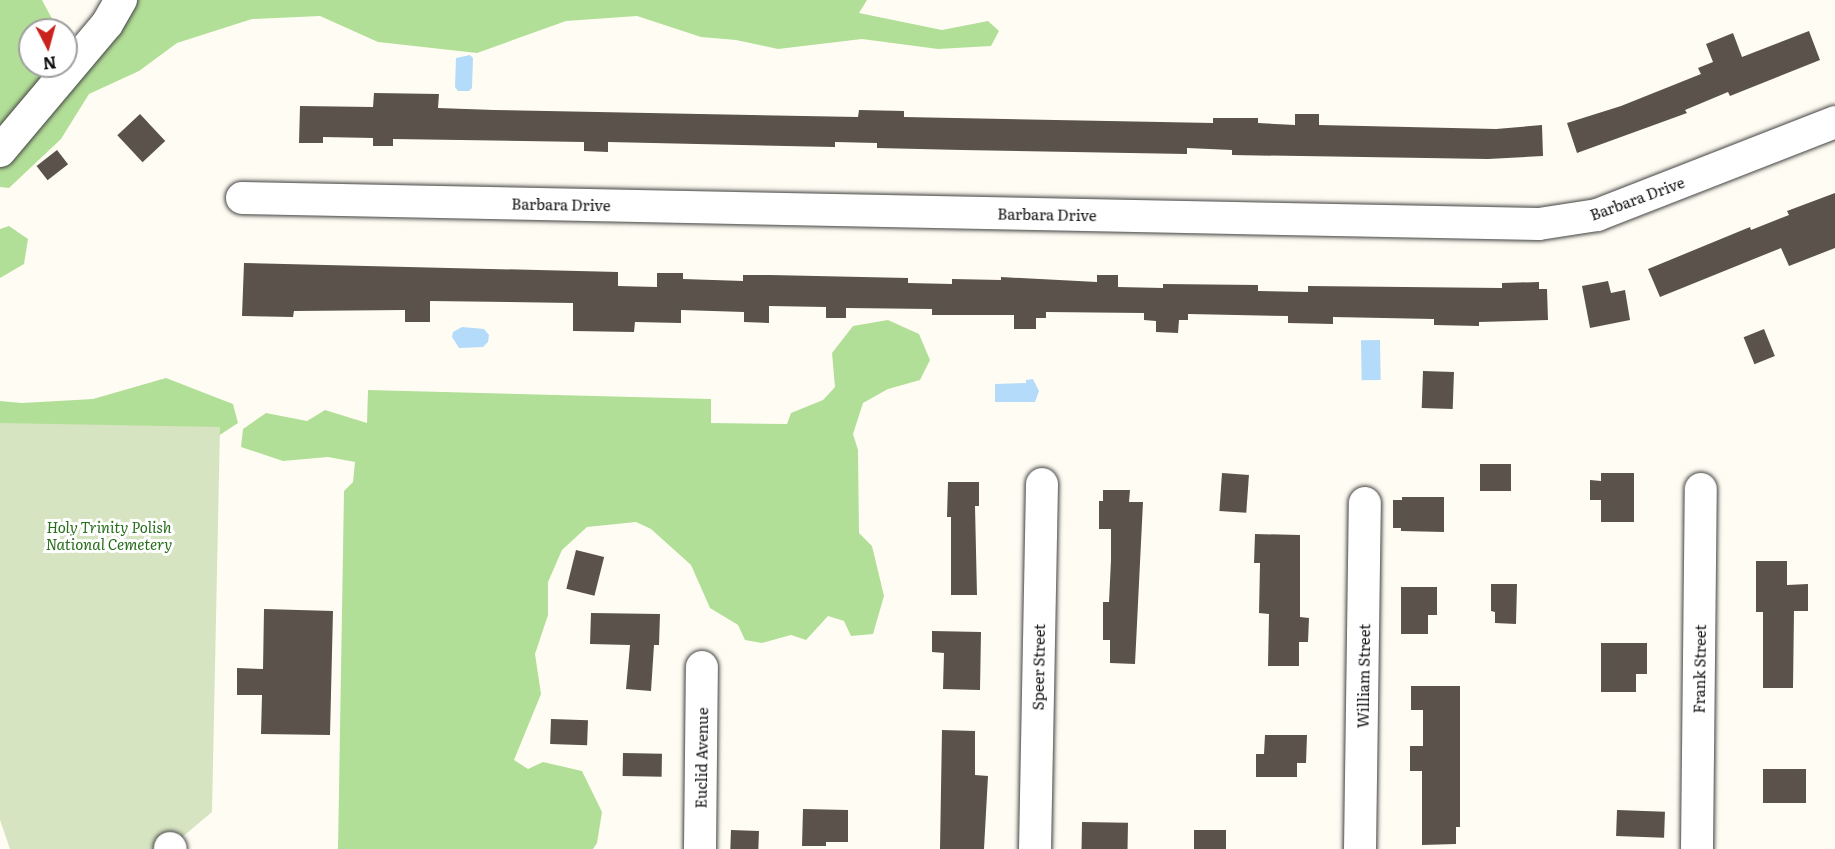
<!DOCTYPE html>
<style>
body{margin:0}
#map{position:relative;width:1835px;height:849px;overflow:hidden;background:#fffdf3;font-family:Literata,serif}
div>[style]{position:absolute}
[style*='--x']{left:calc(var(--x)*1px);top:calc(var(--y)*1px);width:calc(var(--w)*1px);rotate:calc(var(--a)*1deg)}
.forest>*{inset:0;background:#b2df97}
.cemetery>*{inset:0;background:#d6e4c1}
.water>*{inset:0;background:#b4dbfa;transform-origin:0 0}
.building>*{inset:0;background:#5a524b;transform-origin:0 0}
.roads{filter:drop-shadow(0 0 2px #434343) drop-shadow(0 0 2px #434343)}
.minor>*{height:32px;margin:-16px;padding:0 16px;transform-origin:16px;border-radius:16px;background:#fff}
span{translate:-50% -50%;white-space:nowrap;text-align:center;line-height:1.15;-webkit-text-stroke:6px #fff;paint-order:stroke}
.street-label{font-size:15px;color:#101010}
.park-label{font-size:15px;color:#266d1a;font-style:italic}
.north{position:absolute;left:18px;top:18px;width:60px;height:60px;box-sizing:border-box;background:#fff;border:2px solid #9f9f9f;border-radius:50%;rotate:174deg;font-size:16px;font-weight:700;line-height:24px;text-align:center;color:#101010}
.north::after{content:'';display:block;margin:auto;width:21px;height:27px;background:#cb211d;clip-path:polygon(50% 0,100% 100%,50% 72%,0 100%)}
</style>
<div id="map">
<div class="forest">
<div style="clip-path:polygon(0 0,42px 0,58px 30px,30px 30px,30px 66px,66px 66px,0 146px)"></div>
<div style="clip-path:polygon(127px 0,867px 0,859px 13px,942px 30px,988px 21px,999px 31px,991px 46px,938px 49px,862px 39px,778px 49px,736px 40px,701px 37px,637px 16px,566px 21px,477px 53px,378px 42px,320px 16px,252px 19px,177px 43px,139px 71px,89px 94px,61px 139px,9px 188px,0 187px,0 155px)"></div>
<div style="clip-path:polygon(9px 226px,28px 239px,24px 264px,0 278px,0 229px)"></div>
<div style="clip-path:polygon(888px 320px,919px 334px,930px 360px,920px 380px,888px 389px,863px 403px,853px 434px,858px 450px,859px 533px,872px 546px,884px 596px,873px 634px,851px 636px,844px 621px,828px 616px,806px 640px,791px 635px,762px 643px,745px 640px,738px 625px,710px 608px,691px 565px,651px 529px,636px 522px,587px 527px,562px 550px,548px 582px,548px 615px,535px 654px,541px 694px,514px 760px,528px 769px,543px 762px,582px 771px,602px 812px,597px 843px,593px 849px,338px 849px,344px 491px,353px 482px,355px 462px,328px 457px,283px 461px,241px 447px,243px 429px,266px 413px,307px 421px,325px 410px,367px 423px,368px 390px,711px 399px,711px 423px,787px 424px,791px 413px,823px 400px,835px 387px,832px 353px,853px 326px)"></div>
<div style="clip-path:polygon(166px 378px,233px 404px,238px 423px,203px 446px,0 455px,0 401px,22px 403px,93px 399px)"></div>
</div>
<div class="cemetery">
<div style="clip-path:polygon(0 423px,220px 427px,212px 812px,168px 849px,10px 849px,0 820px)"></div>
</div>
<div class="water">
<div style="clip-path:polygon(470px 55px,473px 58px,472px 88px,469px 91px,458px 91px,455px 87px,456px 58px)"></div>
<div style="clip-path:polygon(462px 327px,484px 329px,489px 335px,488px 342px,483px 347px,459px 348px,452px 337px,453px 332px)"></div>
<div style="left:1380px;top:340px;width:40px;height:19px;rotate:89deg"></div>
<div style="clip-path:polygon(1033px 379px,1039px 391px,1035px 402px,995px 402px,995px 384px,1026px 383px,1026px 380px)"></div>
</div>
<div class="building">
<div style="clip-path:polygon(1809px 31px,1820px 60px,1730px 96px,1728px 92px,1685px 110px,1687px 113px,1577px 153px,1567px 123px,1621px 106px,1701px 74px,1698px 68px,1713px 62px,1706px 44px,1733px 33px,1742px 57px)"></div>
<div style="clip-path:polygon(374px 93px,439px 94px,438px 108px,494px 110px,858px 117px,859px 110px,904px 111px,904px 117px,1213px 123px,1213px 118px,1258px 118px,1258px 123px,1295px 125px,1295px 114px,1319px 114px,1319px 125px,1496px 129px,1542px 125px,1543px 156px,1488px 159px,1232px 155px,1232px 150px,1187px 148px,1187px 154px,962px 150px,877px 148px,877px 143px,835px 142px,835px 147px,608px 142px,608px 152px,584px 151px,584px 142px,393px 139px,393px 146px,373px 146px,373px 138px,323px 137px,323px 143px,299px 143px,300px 106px,373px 107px)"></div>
<div style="left:140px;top:114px;width:37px;height:31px;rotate:47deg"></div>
<div style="left:57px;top:150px;width:18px;height:26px;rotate:52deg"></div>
<div style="clip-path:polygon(1835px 193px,1835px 248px,1789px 266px,1781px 248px,1660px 297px,1648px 269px,1750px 227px,1751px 230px,1789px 215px,1787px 211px)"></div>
<div style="clip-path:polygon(244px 263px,618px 272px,618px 286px,657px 287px,657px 273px,683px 273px,683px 279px,743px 281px,743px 275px,770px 275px,908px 278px,908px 283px,952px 284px,952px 279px,1001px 280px,1001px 277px,1097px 282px,1097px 275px,1118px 275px,1118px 287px,1163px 288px,1163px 284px,1258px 285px,1258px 291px,1308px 292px,1308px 286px,1502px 288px,1502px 283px,1539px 282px,1539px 289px,1547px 289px,1548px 320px,1479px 322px,1479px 326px,1434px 325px,1434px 319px,1333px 317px,1333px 324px,1288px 323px,1288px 316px,1188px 314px,1188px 320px,1179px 320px,1178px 333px,1156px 332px,1156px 321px,1144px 320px,1144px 313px,1046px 312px,1046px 318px,1036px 318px,1036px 329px,1014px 329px,1014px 315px,932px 315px,932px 309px,846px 308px,846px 318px,826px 318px,826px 307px,769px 306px,769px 323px,744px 322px,744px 312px,681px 310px,681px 323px,635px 322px,634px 332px,573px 331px,573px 303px,430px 301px,430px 322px,405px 322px,405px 310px,294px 311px,293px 317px,242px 316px)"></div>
<div style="clip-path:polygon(1608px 281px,1611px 293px,1625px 290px,1630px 320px,1590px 328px,1582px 286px)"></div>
<div style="left:1764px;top:329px;width:29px;height:22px;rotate:68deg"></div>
<div style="left:1423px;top:371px;width:31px;height:37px;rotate:2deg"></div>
<div style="left:1511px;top:464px;width:27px;height:31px;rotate:90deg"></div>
<div style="left:1222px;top:473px;width:27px;height:38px;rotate:4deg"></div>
<div style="clip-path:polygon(1601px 473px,1634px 473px,1634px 522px,1601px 522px,1601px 500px,1590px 500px,1590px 480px,1601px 481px)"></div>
<div style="clip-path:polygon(948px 482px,979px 482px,979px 506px,975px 506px,977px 595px,951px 595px,951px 517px,947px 517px)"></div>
<div style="clip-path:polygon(1103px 490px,1130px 490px,1129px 502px,1143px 502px,1135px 664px,1110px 663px,1110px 640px,1103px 640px,1103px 602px,1109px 602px,1111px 560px,1111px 529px,1099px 529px,1099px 501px,1103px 501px)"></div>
<div style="clip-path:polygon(1402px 497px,1444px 497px,1444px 532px,1401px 531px,1401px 528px,1393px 528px,1393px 500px,1402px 500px)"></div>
<div style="clip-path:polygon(1255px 534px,1300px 535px,1300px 617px,1309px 618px,1308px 642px,1299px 642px,1299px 666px,1268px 666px,1269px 614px,1259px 613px,1260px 563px,1254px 563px)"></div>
<div style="left:576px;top:550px;width:29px;height:40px;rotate:14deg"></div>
<div style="clip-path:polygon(1756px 561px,1787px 561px,1787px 585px,1808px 584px,1808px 611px,1794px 611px,1793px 688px,1763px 688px,1763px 612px,1756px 612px)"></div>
<div style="clip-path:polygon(1491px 584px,1517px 584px,1516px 624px,1495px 623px,1495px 612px,1491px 611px)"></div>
<div style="clip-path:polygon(1401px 587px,1437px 587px,1437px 615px,1428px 615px,1428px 634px,1401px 634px)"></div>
<div style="clip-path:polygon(264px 609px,333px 611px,330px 735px,261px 734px,262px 695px,237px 695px,237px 668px,263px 669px)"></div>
<div style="clip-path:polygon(591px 613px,660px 614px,659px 645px,654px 645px,651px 691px,626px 689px,630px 645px,590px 644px)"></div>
<div style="clip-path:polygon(932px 631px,981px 632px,980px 690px,943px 689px,944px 653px,932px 652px)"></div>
<div style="clip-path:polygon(1601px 643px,1647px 643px,1647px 674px,1636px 674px,1636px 692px,1601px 692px)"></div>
<div style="clip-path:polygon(1411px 686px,1460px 686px,1460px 827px,1456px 827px,1456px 844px,1422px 845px,1422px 771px,1410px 771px,1410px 746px,1423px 746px,1423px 710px,1411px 710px)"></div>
<div style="left:551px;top:719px;width:37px;height:25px;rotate:2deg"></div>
<div style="clip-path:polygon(942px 730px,975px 731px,975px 775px,988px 776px,984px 849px,940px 849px)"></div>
<div style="clip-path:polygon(1265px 735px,1307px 735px,1306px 763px,1297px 763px,1297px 777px,1256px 777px,1256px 754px,1264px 754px)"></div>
<div style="left:623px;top:753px;width:39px;height:23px;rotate:1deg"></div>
<div style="left:1763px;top:769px;width:43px;height:34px"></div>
<div style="clip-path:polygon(803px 809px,848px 810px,848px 842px,826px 842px,826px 846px,802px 846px)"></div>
<div style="left:1617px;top:810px;width:48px;height:26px;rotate:2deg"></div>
<div style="left:1082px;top:822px;width:46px;height:27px;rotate:1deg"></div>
<div style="left:731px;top:830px;width:28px;height:19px;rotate:2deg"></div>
<div style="left:1194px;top:830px;width:32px;height:19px"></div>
</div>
<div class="roads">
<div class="minor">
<div style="--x:0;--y:151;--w:166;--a:-49.9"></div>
<div style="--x:107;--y:24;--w:28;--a:-60"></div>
<div style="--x:242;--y:198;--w:1297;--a:1.15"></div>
<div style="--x:1539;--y:224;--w:59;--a:-8.8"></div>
<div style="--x:1597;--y:215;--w:256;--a:-21.3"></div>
<div style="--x:170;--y:848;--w:1;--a:45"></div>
<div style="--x:700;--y:849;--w:182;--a:-89.4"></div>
<div style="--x:1035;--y:849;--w:365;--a:-88.9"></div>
<div style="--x:1360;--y:849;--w:346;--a:-89.2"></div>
<div style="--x:1697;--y:849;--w:360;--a:-89.4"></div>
</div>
</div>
<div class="street-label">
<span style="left:1637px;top:198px;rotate:-20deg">Barbara Drive</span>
<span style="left:561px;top:204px;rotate:1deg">Barbara Drive</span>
<span style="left:1047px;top:214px;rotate:1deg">Barbara Drive</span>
<span style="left:1038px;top:667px;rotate:-89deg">Speer Street</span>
<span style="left:1699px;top:669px;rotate:-89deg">Frank Street</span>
<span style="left:1363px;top:676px;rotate:-89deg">William Street</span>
<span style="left:701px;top:758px;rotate:-89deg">Euclid Avenue</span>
</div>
<div class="park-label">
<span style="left:109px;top:535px">Holy Trinity Polish<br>National Cemetery</span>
</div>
<div class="north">N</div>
</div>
